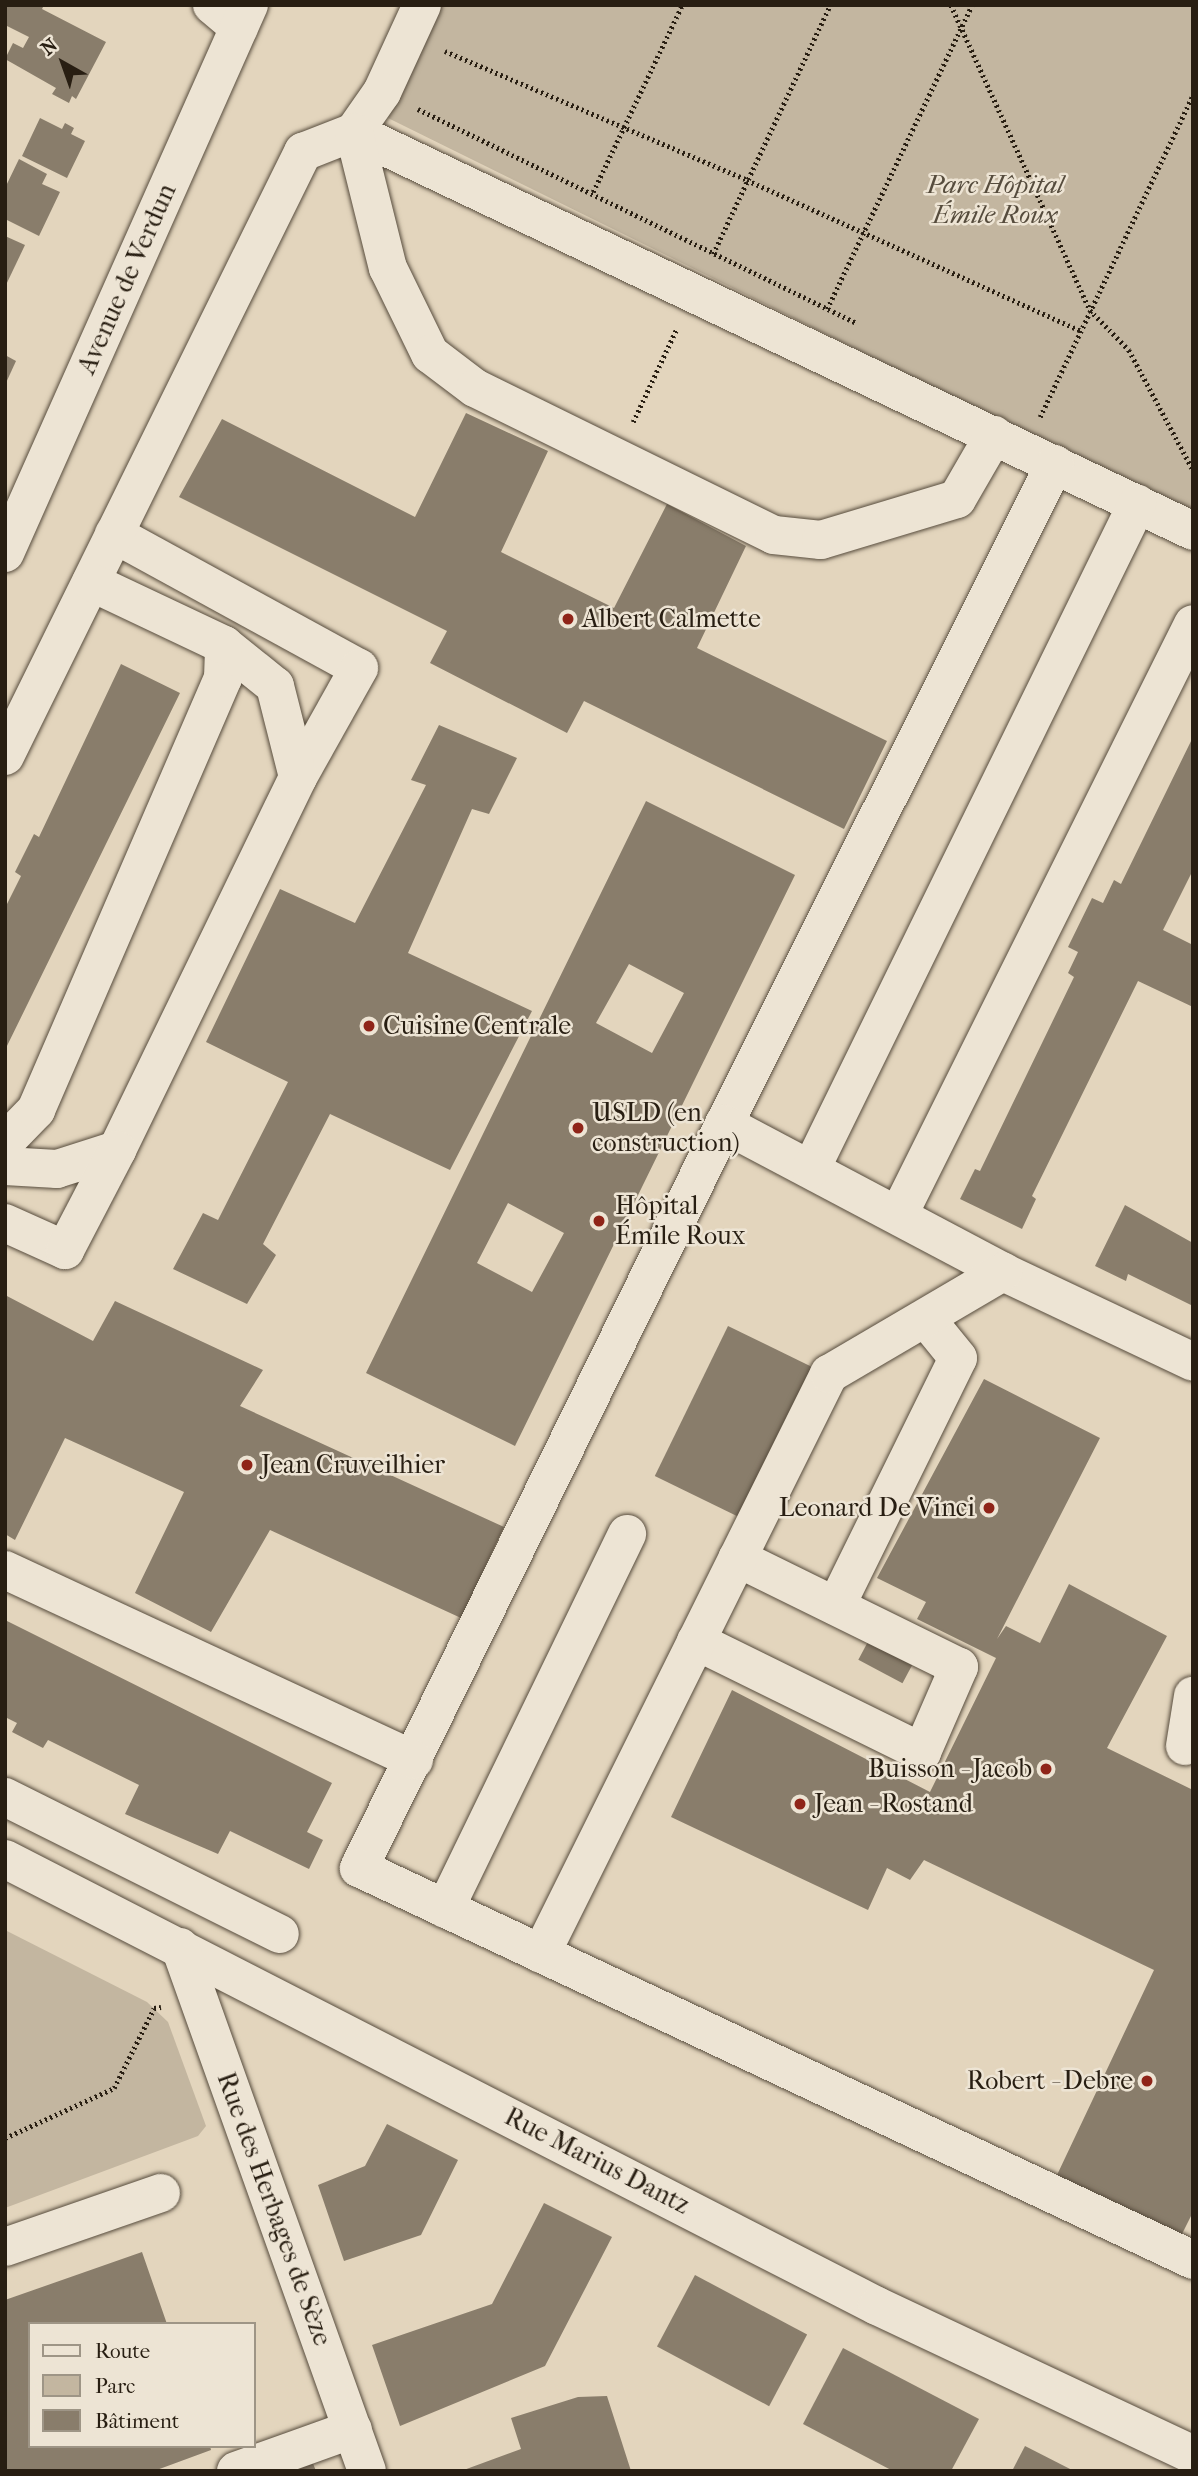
<!DOCTYPE html>
<meta charset="utf-8">
<style>
body{margin:0}
#map{position:relative;width:1198px;height:2476px;overflow:hidden;background:#e3d5bd;font-family:"IM FELL French Canon",serif}
div>[style]{position:absolute}
[style*='--x']{left:calc(var(--x)*1px);top:calc(var(--y)*1px);width:calc(var(--w)*1px);rotate:calc(var(--a)*1deg)}
.green>*{inset:0;background:#c3b6a0}
.building>*{inset:0;background:#897d6b;transform-origin:0 0}
.path>*{height:4.5px;margin-top:-2.25px;transform-origin:0;background:repeating-linear-gradient(90deg,#281e12 0 2px,transparent 0 5.5px)}
.roads{filter:drop-shadow(0 0 2px #574c3d) drop-shadow(0 0 2px #574c3d)}
.minor>*{height:38px;margin:-19px;padding:0 19px;transform-origin:19px;border-radius:19px;background:#ede4d4}
.dots>*{width:19px;height:19px;translate:-50% -50%;box-sizing:border-box;border:4px solid #ede4d4;border-radius:50%}
span{translate:-50% -50%;white-space:nowrap;text-align:center;line-height:1.15;-webkit-text-stroke:5px #ede4d4;paint-order:stroke}
.park-label{font-size:26px;color:#564c3d;font-style:italic}
.street-label{font-size:26px;color:#281e12}
.poi-label{font-size:26px;color:#281e12}
.left{translate:0 -50%;text-align:left}
.right{translate:-100% -50%;text-align:right}
.frame{position:absolute;inset:0;border:7px solid #281e12;pointer-events:none}
.legend{position:absolute;left:28px;top:2322px;width:228px;height:126px;box-sizing:border-box;background:#ede4d4;border:2px solid #9e9586;margin:0;padding:9px 12px;list-style:none;font-size:21px;color:#281e12}
.legend li{display:flex;align-items:center;gap:14px;height:35px}
.legend b{width:35px;border:2px solid #9e9586}
.north{position:absolute;left:28px;top:28px;width:70px;height:70px;-webkit-text-stroke:5px #ede4d4;paint-order:stroke;rotate:320deg;font-size:19px;font-weight:700;line-height:28px;text-align:center;color:#281e12}
.north::after{content:'';display:block;margin:auto;width:24px;height:32px;background:#281e12;clip-path:polygon(50% 0,100% 100%,50% 72%,0 100%)}
</style>
<div id="map">
<div class="green">
<div style="clip-path:polygon(437px 5px,1193px 5px,1193px 515px,388px 118px)"></div>
<div style="clip-path:polygon(5px 1930px,147px 2002px,168px 2022px,206px 2126px,198px 2136px,5px 2208px)"></div>
</div>
<div class="building">
<div style="clip-path:polygon(5px 5px,44px 5px,42px 9px,106px 42px,76px 99px,72px 96px,69px 103px,52px 94px,56px 88px,5px 59px,13px 43px,23px 48px,29px 37px,5px 25px)"></div>
<div style="clip-path:polygon(40px 118px,62px 129px,65px 123px,74px 128px,71px 134px,85px 141px,67px 178px,22px 156px)"></div>
<div style="clip-path:polygon(19px 159px,47px 174px,42px 184px,60px 192px,39px 236px,5px 219px,5px 188px)"></div>
<div style="clip-path:polygon(5px 236px,25px 245px,5px 287px)"></div>
<div style="clip-path:polygon(5px 355px,16px 361px,5px 385px)"></div>
<div style="clip-path:polygon(466px 413px,548px 451px,501px 552px,614px 608px,667px 504px,746px 546px,697px 648px,887px 741px,844px 829px,584px 701px,567px 733px,430px 663px,447px 631px,179px 497px,222px 419px,415px 517px)"></div>
<div style="clip-path:polygon(121px 664px,180px 693px,5px 1050px,5px 908px,21px 876px,15px 872px,34px 834px,39px 837px)"></div>
<div style="clip-path:polygon(439px 725px,517px 758px,489px 814px,472px 809px,408px 953px,532px 1011px,450px 1170px,330px 1114px,263px 1244px,276px 1255px,247px 1304px,173px 1269px,203px 1213px,218px 1220px,288px 1082px,206px 1042px,280px 889px,355px 923px,426px 785px,411px 780px)"></div>
<div style="clip-path:polygon(1193px 737px,1193px 870px,1163px 930px,1193px 945px,1193px 1007px,1138px 981px,1032px 1196px,1036px 1199px,1022px 1229px,960px 1199px,975px 1169px,980px 1171px,1074px 977px,1068px 973px,1078px 952px,1068px 947px,1092px 898px,1103px 903px,1114px 880px,1121px 884px)"></div>
<div style="clip-path:polygon(evenodd,646px 801px,795px 875px,515px 1446px,366px 1373px,646px 801px,629px 964px,684px 993px,652px 1053px,596px 1023px,629px 964px,646px 801px,508px 1203px,564px 1233px,532px 1292px,477px 1263px,508px 1203px)"></div>
<div style="clip-path:polygon(1125px 1205px,1193px 1243px,1193px 1306px,1128px 1274px,1126px 1281px,1095px 1266px)"></div>
<div style="clip-path:polygon(5px 1295px,93px 1341px,115px 1301px,263px 1370px,240px 1406px,504px 1527px,461px 1618px,270px 1530px,211px 1632px,135px 1593px,184px 1492px,65px 1438px,15px 1540px,5px 1534px)"></div>
<div style="left:728px;top:1326px;width:93px;height:167px;rotate:26deg"></div>
<div style="clip-path:polygon(984px 1379px,1100px 1438px,997px 1639px,1006px 1626px,1040px 1643px,1069px 1584px,1167px 1636px,1107px 1748px,1193px 1790px,1193px 2212px,1180px 2238px,1057px 2175px,1154px 1970px,924px 1860px,910px 1880px,887px 1868px,868px 1910px,671px 1817px,732px 1690px,930px 1792px,996px 1658px,917px 1619px,926px 1602px,877px 1578px)"></div>
<div style="clip-path:polygon(5px 1620px,332px 1783px,307px 1832px,323px 1840px,309px 1869px,230px 1831px,218px 1854px,125px 1814px,139px 1785px,48px 1740px,43px 1748px,12px 1732px,17px 1723px,5px 1717px)"></div>
<div style="left:871px;top:1636px;width:50px;height:27px;rotate:28deg"></div>
<div style="clip-path:polygon(387px 2124px,458px 2160px,421px 2235px,344px 2261px,318px 2185px,365px 2166px)"></div>
<div style="clip-path:polygon(544px 2203px,612px 2237px,545px 2366px,400px 2426px,372px 2345px,492px 2304px)"></div>
<div style="clip-path:polygon(142px 2252px,167px 2324px,30px 2324px,30px 2446px,210px 2446px,211px 2450px,154px 2471px,5px 2471px,5px 2300px)"></div>
<div style="left:695px;top:2275px;width:127px;height:81px;rotate:28deg"></div>
<div style="clip-path:polygon(843px 2348px,979px 2419px,951px 2471px,893px 2471px,803px 2424px)"></div>
<div style="clip-path:polygon(607px 2396px,631px 2471px,461px 2471px,521px 2449px,511px 2418px,578px 2397px)"></div>
<div style="clip-path:polygon(1025px 2446px,1074px 2471px,1012px 2471px)"></div>
<div style="clip-path:polygon(312px 2461px,316px 2471px,286px 2471px)"></div>
</div>
<div class="path">
<div style="--x:951;--y:5;--w:335;--a:65.5"></div>
<div style="--x:1090;--y:310;--w:56;--a:45.7"></div>
<div style="--x:1129;--y:350;--w:136;--a:61.9"></div>
<div style="--x:445;--y:51;--w:328;--a:23.1"></div>
<div style="--x:747;--y:180;--w:367;--a:24.3"></div>
<div style="--x:418;--y:109;--w:488;--a:26"></div>
<div style="--x:593;--y:192;--w:207;--a:-64.5"></div>
<div style="--x:713;--y:254;--w:275;--a:-64.8"></div>
<div style="--x:827;--y:309;--w:337;--a:-64.5"></div>
<div style="--x:1040;--y:417;--w:357;--a:-64.6"></div>
<div style="--x:633;--y:422;--w:104;--a:-64.9"></div>
<div style="--x:5;--y:2138;--w:120;--a:-24.6"></div>
<div style="--x:114;--y:2088;--w:89;--a:-63.4"></div>
<div style="--x:154;--y:2008;--w:7;--a:-8"></div>
</div>
<div class="roads">
<div class="minor">
<div style="--x:212;--y:5;--w:35;--a:40"></div>
<div style="--x:422;--y:5;--w:96;--a:114.7"></div>
<div style="--x:382;--y:92;--w:49;--a:125"></div>
<div style="--x:354;--y:132;--w:929;--a:25.43"></div>
<div style="--x:1055;--y:464;--w:738;--a:116.63"></div>
<div style="--x:724;--y:1124;--w:829;--a:116.13"></div>
<div style="--x:359;--y:1868;--w:922;--a:25.17"></div>
<div style="--x:114;--y:534;--w:279;--a:28.7"></div>
<div style="--x:359;--y:668;--w:125;--a:119.2"></div>
<div style="--x:5;--y:553;--w:600;--a:-66"></div>
<div style="--x:5;--y:756;--w:674;--a:-63.74"></div>
<div style="--x:303;--y:152;--w:55;--a:-21.4"></div>
<div style="--x:354;--y:132;--w:140;--a:76"></div>
<div style="--x:388;--y:268;--w:96;--a:64"></div>
<div style="--x:430;--y:354;--w:56;--a:37.1"></div>
<div style="--x:475;--y:388;--w:333;--a:26.2"></div>
<div style="--x:774;--y:535;--w:47;--a:6.1"></div>
<div style="--x:821;--y:540;--w:142;--a:-16.8"></div>
<div style="--x:957;--y:499;--w:74;--a:-60"></div>
<div style="--x:724;--y:1124;--w:316;--a:27.9"></div>
<div style="--x:1003;--y:1272;--w:210;--a:25.3"></div>
<div style="--x:5;--y:1142;--w:45;--a:-45.9"></div>
<div style="--x:36;--y:1110;--w:471;--a:-66.6"></div>
<div style="--x:223;--y:678;--w:33;--a:-88"></div>
<div style="--x:5;--y:1166;--w:52;--a:3.3"></div>
<div style="--x:57;--y:1169;--w:63;--a:-17.6"></div>
<div style="--x:117;--y:1150;--w:415;--a:-64.1"></div>
<div style="--x:298;--y:777;--w:94;--a:-104.2"></div>
<div style="--x:275;--y:686;--w:65;--a:-141.2"></div>
<div style="--x:224;--y:645;--w:147;--a:-154.7"></div>
<div style="--x:811;--y:1169;--w:741;--a:-63.88"></div>
<div style="--x:899;--y:1214;--w:659;--a:-63.51"></div>
<div style="--x:5;--y:1223;--w:66;--a:24.2"></div>
<div style="--x:65;--y:1250;--w:113;--a:-62.5"></div>
<div style="--x:5;--y:1570;--w:451;--a:24.9"></div>
<div style="--x:836;--y:1606;--w:276;--a:-63.8"></div>
<div style="--x:958;--y:1358;--w:49;--a:-129.2"></div>
<div style="--x:696;--y:1641;--w:252;--a:26.2"></div>
<div style="--x:922;--y:1752;--w:93;--a:-66.5"></div>
<div style="--x:959;--y:1667;--w:247;--a:-153.8"></div>
<div style="--x:1185;--y:1746;--w:51;--a:-80.9"></div>
<div style="--x:5;--y:1797;--w:307;--a:26.5"></div>
<div style="--x:5;--y:1859;--w:980;--a:27.14"></div>
<div style="--x:877;--y:2306;--w:349;--a:25.2"></div>
<div style="--x:445;--y:1909;--w:417;--a:-64.1"></div>
<div style="--x:180;--y:1947;--w:556;--a:70.36"></div>
<div style="--x:541;--y:1954;--w:648;--a:-63.59"></div>
<div style="--x:829;--y:1374;--w:202;--a:-30.4"></div>
<div style="--x:5;--y:2247;--w:165;--a:-19.1"></div>
<div style="--x:236;--y:2471;--w:124;--a:-19.7"></div>
</div>
</div>
<div class="dots">
<div style="left:568px;top:619px;background:#8f2418"></div>
<div style="left:369px;top:1026px;background:#8f2418"></div>
<div style="left:578px;top:1128px;background:#8f2418"></div>
<div style="left:599px;top:1221px;background:#8f2418"></div>
<div style="left:247px;top:1465px;background:#8f2418"></div>
<div style="left:989px;top:1508px;background:#8f2418"></div>
<div style="left:1046px;top:1769px;background:#8f2418"></div>
<div style="left:800px;top:1804px;background:#8f2418"></div>
<div style="left:1147px;top:2081px;background:#8f2418"></div>
</div>
<div class="park-label">
<span style="left:995px;top:200px">Parc Hôpital<br>Émile Roux</span>
</div>
<div class="street-label">
<span style="left:127px;top:279px;rotate:-66deg">Avenue de Verdun</span>
<span style="left:597px;top:2161px;rotate:27deg">Rue Marius Dantz</span>
<span style="left:274px;top:2209px;rotate:70deg">Rue des Herbages de Sèze</span>
</div>
<div class="poi-label">
<span class="left" style="left:582px;top:619px">Albert Calmette</span>
<span class="left" style="left:383px;top:1026px">Cuisine Centrale</span>
<span class="left" style="left:592px;top:1128px">USLD (en<br>construction)</span>
<span class="left" style="left:615px;top:1221px">Hôpital<br>Émile Roux</span>
<span class="left" style="left:261px;top:1465px">Jean Cruveilhier</span>
<span class="right" style="left:975px;top:1508px">Leonard De Vinci</span>
<span class="right" style="left:1032px;top:1769px">Buisson - Jacob</span>
<span class="left" style="left:814px;top:1804px">Jean - Rostand</span>
<span class="right" style="left:1133px;top:2081px">Robert - Debre</span>
</div>
<div class="frame"></div>
<ul class="legend">
<li><b style="height:9px;background:#ede4d4"></b>Route</li>
<li><b style="height:19px;background:#c3b6a0"></b>Parc</li>
<li><b style="height:19px;background:#897d6b"></b>Bâtiment</li>
</ul>
<div class="north">N</div>
</div>
